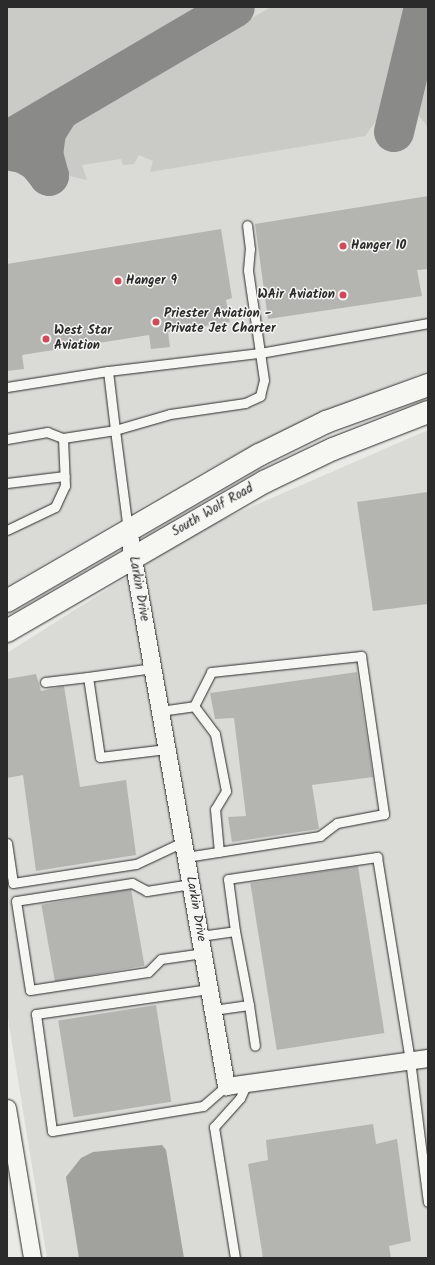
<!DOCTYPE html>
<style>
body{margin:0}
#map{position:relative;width:435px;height:1265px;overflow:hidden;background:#eaeae6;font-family:Kalam,sans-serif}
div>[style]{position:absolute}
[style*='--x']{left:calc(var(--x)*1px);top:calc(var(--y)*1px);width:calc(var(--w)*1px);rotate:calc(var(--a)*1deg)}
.built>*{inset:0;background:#dadad6}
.green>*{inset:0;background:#cacac7}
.water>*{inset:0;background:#a1a19e}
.taxiway>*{height:40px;margin:-20px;padding:0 20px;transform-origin:20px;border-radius:20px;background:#8a8a88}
.building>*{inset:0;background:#b4b4b1;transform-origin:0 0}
.roads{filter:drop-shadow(0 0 1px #2b2b2b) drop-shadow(0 0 1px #2b2b2b)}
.lane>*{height:9px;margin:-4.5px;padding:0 4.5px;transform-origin:4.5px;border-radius:4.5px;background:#f6f6f2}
.street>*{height:17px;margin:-8.5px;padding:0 8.5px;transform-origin:8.5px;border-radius:8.5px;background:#f6f6f2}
.secondary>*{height:22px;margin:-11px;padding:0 11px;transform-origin:11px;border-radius:11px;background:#f6f6f2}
.dots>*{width:11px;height:11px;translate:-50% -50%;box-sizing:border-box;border:2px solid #f6f6f2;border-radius:50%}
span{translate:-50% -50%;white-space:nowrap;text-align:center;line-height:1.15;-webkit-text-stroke:3px #f6f6f2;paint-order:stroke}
.poi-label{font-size:13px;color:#2b2b2b;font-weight:700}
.left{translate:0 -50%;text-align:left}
.right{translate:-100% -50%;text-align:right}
.street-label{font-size:13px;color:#2b2b2b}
.frame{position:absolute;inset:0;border:8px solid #2b2b2b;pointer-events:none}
</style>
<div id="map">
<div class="built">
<div style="clip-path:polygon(7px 7px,428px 7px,428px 371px,325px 411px,256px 444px,195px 476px,7px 586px)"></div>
<div style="clip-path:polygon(428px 430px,428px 1258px,47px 1258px,7px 1012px,7px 653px,205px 527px)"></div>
</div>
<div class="green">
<div style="clip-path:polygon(7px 7px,204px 7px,7px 123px)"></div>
<div style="clip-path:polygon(271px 7px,407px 7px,379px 117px,365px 136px,150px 172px,153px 161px,139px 155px,134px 164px,123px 165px,121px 159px,82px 165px,87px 180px,70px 176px,62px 168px,60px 150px,62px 140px,74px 122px)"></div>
<div style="clip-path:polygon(428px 68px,428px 126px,427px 126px,417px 113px)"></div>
</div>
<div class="water">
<div style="clip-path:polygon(162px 1145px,166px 1150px,184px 1258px,79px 1258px,66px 1177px,81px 1158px,93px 1152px)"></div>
</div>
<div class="taxiway">
<div style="--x:394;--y:132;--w:129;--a:-76.5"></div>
<div style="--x:7;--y:141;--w:264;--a:-30.4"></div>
<div style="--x:7;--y:150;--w:16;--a:11"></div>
<div style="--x:23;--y:153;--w:16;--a:30"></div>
<div style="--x:37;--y:161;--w:19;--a:51"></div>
<div style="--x:49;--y:176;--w:23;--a:-105"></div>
<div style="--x:43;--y:154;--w:22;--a:-82"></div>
<div style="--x:46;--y:132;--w:26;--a:-58"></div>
</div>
<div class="building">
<div style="clip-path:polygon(428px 196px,428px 269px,417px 270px,422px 296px,268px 319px,255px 224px)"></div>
<div style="clip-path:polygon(221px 229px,232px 298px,226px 300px,230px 322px,168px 332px,170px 347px,151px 349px,149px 335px,22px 355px,24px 369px,7px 371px,7px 264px)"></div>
<div style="clip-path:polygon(428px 492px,428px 604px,373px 611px,357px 502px)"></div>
<div style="clip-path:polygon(357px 672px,373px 777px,312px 785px,319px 829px,232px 842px,228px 817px,246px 816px,234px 718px,215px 719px,210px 693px)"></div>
<div style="clip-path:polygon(36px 674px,41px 691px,64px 686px,80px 787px,126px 780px,136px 855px,36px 871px,23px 775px,7px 778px,7px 679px)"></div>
<div style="left:358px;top:866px;width:169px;height:109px;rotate:81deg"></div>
<div style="left:131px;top:889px;width:78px;height:91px;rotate:80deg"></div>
<div style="left:156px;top:1005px;width:98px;height:99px;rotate:81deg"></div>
<div style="clip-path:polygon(373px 1124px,376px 1144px,397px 1139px,411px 1241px,389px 1246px,391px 1258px,263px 1258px,248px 1164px,268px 1160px,266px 1140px)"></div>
</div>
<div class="roads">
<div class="lane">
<div style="--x:108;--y:371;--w:59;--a:83.2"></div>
<div style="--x:115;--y:430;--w:57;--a:-16.2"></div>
<div style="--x:170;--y:414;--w:76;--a:-8.3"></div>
<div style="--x:245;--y:403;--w:17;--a:-25"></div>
<div style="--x:260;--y:396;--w:16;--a:-76"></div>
<div style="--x:264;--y:380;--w:111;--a:-98.3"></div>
<div style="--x:248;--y:270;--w:21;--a:-85"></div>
<div style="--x:250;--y:249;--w:24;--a:-97"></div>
<div style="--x:7;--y:387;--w:102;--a:-9"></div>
<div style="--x:108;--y:371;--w:153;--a:-6.8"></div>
<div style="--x:260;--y:353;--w:171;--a:-10.1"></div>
<div style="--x:7;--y:439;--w:41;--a:-9.9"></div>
<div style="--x:47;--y:432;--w:17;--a:21"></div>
<div style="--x:7;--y:483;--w:58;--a:-6.9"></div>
<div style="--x:7;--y:530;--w:53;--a:-25.6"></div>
<div style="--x:55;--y:507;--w:23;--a:-65"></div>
<div style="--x:65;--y:486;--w:48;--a:-92.4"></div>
<div style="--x:63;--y:438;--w:53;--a:-8.7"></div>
<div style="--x:115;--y:430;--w:101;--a:82.6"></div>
<div style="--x:153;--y:668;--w:66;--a:172.1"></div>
<div style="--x:88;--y:677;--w:81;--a:81.5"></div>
<div style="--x:100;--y:757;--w:67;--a:-6.8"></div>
<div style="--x:45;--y:682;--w:43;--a:-6.6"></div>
<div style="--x:194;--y:706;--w:35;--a:53"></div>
<div style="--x:215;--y:734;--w:58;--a:79.1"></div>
<div style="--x:226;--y:791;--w:21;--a:121"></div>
<div style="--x:215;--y:809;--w:43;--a:84.7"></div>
<div style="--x:160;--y:711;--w:34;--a:-8"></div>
<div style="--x:194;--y:706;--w:38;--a:-63"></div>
<div style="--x:211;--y:672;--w:151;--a:-6.1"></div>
<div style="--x:361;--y:656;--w:160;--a:81.7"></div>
<div style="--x:384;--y:814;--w:48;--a:169.2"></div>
<div style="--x:337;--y:823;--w:21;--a:143"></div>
<div style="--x:320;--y:836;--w:136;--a:171.1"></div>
<div style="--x:7;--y:843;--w:40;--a:81.5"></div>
<div style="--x:13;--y:883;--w:124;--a:-8.8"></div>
<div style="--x:136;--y:864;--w:52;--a:-25.1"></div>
<div style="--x:191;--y:884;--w:45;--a:171"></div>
<div style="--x:147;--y:891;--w:17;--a:-152"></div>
<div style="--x:132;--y:883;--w:117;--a:171.2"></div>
<div style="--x:16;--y:901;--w:90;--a:81.1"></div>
<div style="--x:30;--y:990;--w:119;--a:-8.7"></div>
<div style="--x:148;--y:972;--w:18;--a:-45"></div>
<div style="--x:161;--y:959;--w:42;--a:-8.1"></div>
<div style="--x:200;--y:936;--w:35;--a:-8"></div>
<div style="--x:235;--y:931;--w:52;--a:-97.7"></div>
<div style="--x:228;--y:879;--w:151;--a:-8.4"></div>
<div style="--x:377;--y:857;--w:206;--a:80.8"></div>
<div style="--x:410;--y:1060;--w:143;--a:82.8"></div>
<div style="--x:209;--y:989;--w:175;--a:171.8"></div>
<div style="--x:36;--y:1014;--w:118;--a:82.2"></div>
<div style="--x:52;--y:1131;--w:153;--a:-9.4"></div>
<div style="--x:203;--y:1106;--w:30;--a:-41"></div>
<div style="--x:249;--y:1005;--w:41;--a:81.7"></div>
<div style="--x:213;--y:1010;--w:36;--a:-8"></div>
<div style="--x:249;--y:1005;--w:75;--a:-100.7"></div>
<div style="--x:235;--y:1258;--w:133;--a:-99.1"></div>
<div style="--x:214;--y:1127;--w:39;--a:-48"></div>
<div style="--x:240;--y:1098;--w:17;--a:-65"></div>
</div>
<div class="street">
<div style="--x:128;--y:530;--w:565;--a:80"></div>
<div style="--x:226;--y:1086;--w:204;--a:-7.9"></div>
<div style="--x:7;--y:1108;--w:152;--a:80.5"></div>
</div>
<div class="secondary">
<div style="--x:7;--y:601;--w:291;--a:-30.1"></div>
<div style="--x:259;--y:455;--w:75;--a:-26.2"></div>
<div style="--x:326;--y:422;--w:109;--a:-19.9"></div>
<div style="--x:7;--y:631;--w:297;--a:-30.1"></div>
<div style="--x:264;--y:482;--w:76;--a:-25.6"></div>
<div style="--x:333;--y:449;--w:102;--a:-21.3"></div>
</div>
</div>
<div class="dots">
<div style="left:343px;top:246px;background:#d1495b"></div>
<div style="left:118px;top:281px;background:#d1495b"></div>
<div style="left:343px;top:295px;background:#d1495b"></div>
<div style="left:156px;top:322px;background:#d1495b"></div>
<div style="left:46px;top:339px;background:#d1495b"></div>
</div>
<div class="poi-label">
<span class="left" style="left:351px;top:246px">Hanger 10</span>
<span class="left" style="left:126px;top:281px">Hanger 9</span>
<span class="right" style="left:335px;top:295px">WAir Aviation</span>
<span class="left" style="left:164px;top:322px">Priester Aviation -<br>Private Jet Charter</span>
<span class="left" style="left:54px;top:339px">West Star<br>Aviation</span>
</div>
<div class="street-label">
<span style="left:213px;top:511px;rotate:-30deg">South Wolf Road</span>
<span style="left:138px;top:589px;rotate:80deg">Larkin Drive</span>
<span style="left:195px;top:909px;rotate:80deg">Larkin Drive</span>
</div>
<div class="frame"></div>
</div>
